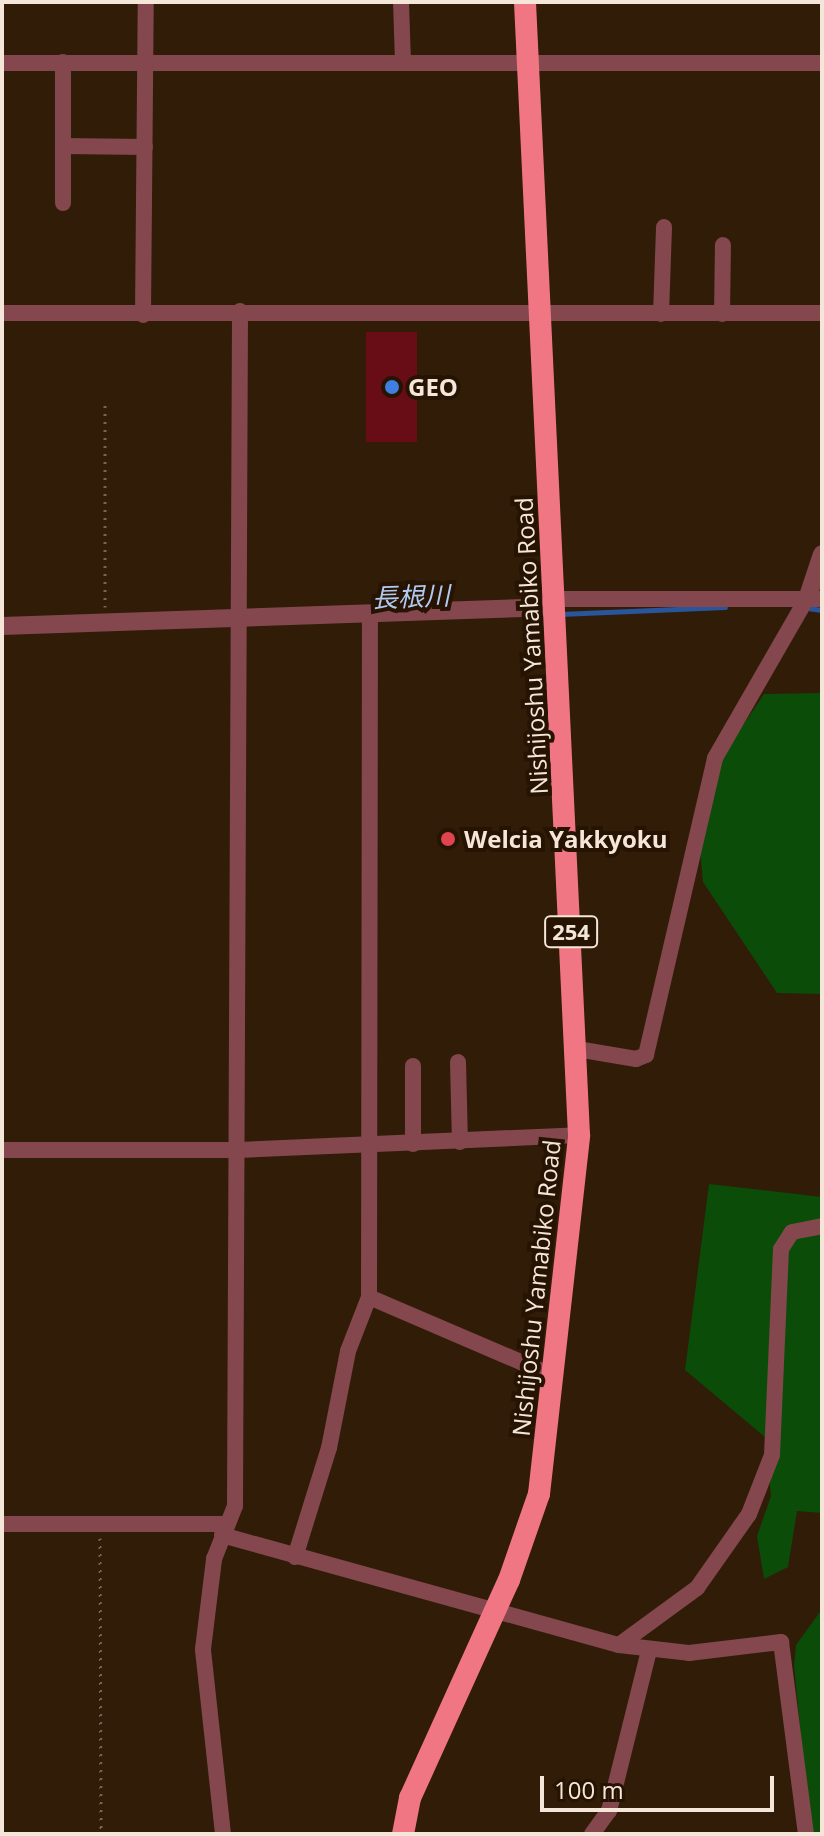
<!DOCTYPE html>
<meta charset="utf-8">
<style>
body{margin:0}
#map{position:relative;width:824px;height:1836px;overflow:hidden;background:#301c07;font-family:"Open Sans","Noto Sans JP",sans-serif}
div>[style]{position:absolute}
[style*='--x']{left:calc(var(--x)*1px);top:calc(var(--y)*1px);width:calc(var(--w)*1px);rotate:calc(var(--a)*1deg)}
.green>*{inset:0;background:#0a4c08}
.stream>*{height:5px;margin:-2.5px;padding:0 2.5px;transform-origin:2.5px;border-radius:2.5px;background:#29559a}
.building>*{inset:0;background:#680d16;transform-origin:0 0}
.path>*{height:3px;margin-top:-1.5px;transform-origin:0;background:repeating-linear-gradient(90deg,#786654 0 2px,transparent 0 8px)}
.minor>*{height:16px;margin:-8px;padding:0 8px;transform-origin:8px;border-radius:8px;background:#83474d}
.tertiary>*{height:18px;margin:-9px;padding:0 9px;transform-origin:9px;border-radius:9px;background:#83474d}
.trunk>*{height:22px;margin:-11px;padding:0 11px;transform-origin:11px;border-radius:11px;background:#f07684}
.dots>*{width:22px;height:22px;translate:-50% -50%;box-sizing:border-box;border:4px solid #261301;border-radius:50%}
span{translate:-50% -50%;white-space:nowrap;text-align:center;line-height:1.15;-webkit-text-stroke:8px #261301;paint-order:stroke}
.shield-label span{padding:2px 6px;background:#261301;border:2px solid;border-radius:6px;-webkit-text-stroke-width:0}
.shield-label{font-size:22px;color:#f4e6d9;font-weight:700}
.poi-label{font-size:24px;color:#f4e6d9;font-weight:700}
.left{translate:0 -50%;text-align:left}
.street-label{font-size:24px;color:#f4e6d9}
.water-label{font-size:26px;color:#b1caf0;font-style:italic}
.frame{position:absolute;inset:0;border:4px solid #f4e6d9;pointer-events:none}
.scale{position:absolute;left:540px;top:1776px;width:234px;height:36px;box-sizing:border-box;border:4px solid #f4e6d9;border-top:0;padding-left:10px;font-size:24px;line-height:28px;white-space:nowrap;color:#f4e6d9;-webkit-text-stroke:6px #261301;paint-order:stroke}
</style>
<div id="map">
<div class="green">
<div style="clip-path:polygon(822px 693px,822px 994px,777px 993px,703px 882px,699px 838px,713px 770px,764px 694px)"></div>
<div style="clip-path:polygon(709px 1184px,822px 1197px,822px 1513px,797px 1511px,788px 1567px,764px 1579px,757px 1536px,771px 1496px,765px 1437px,685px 1370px)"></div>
<div style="clip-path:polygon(822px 1609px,822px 1834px,815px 1834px,810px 1827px,794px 1666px,796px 1645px)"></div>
</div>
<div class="stream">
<div style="--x:807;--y:608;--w:15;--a:8"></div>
<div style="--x:560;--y:614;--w:165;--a:-2.4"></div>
</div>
<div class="building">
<div style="left:366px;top:332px;width:51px;height:110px"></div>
</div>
<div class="path">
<div style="--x:105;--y:607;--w:203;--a:-90"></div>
<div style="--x:100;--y:1538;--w:296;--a:89.8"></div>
</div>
<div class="minor">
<div style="--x:401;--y:2;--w:59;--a:88.1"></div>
<div style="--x:63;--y:62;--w:141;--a:90"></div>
<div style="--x:2;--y:63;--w:820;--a:0"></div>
<div style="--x:63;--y:146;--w:82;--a:0.7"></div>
<div style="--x:2;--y:313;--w:820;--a:0"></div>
<div style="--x:661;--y:314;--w:87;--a:-88"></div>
<div style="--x:722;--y:314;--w:69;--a:-89.2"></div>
<div style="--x:143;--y:315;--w:313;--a:-89.5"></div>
<div style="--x:554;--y:599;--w:268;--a:0"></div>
<div style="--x:577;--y:1049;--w:60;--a:9.6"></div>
<div style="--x:636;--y:1059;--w:11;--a:-22"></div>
<div style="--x:646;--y:1055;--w:305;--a:-76.9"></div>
<div style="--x:715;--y:758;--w:187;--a:-60.1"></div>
<div style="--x:458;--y:1062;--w:80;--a:88.6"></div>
<div style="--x:413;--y:1144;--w:78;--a:-90"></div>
<div style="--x:2;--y:1150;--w:236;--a:0"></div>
<div style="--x:238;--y:1150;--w:341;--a:-2.5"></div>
<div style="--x:369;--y:1297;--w:200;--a:23.2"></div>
<div style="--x:2;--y:1524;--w:225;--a:0"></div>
<div style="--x:222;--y:1535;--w:412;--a:15.5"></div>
<div style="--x:619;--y:1645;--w:70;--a:6.5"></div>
<div style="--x:689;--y:1653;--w:93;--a:-6.8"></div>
<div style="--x:781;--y:1642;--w:194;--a:82.6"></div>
<div style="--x:295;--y:1557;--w:114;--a:-72.7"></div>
<div style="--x:329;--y:1448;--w:99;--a:-78.9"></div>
<div style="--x:348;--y:1351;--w:58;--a:-68.7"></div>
<div style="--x:369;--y:1297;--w:683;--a:-89.92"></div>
<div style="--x:619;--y:1645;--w:97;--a:-36.2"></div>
<div style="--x:697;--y:1588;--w:90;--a:-54.9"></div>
<div style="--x:749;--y:1514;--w:63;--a:-68.7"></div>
<div style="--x:772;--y:1455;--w:206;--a:-87.5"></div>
<div style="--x:781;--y:1249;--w:20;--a:-57"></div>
<div style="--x:792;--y:1232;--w:31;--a:-11"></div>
<div style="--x:223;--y:1834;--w:186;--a:-96.2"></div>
<div style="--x:203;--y:1649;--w:91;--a:-83"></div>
<div style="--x:214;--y:1559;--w:57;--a:-68.4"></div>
<div style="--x:235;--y:1506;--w:1195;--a:-89.76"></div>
<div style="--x:592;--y:1834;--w:29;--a:-54"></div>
<div style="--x:609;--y:1811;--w:165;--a:-76"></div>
</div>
<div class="tertiary">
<div style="--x:808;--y:596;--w:44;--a:-71.6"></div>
<div style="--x:2;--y:626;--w:553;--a:-1.97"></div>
</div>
<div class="trunk">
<div style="--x:403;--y:1834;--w:37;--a:-79"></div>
<div style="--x:410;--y:1798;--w:239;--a:-65.6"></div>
<div style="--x:509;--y:1580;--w:91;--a:-70.8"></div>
<div style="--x:539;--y:1494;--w:361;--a:-83.6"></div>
<div style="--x:579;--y:1135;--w:1134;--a:-92.73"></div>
</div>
<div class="dots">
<div style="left:392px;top:387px;background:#3f7fe0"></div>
<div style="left:448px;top:839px;background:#e0444e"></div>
</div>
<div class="shield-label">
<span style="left:571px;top:932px">254</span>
</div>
<div class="poi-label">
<span class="left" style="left:408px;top:387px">GEO</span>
<span class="left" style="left:464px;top:839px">Welcia Yakkyoku</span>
</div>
<div class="street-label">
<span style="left:531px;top:646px;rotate:-93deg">Nishijoshu Yamabiko Road</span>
<span style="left:536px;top:1288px;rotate:-84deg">Nishijoshu Yamabiko Road</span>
</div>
<div class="water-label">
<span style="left:411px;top:597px;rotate:-2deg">長根川</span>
</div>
<div class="frame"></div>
<div class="scale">100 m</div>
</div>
